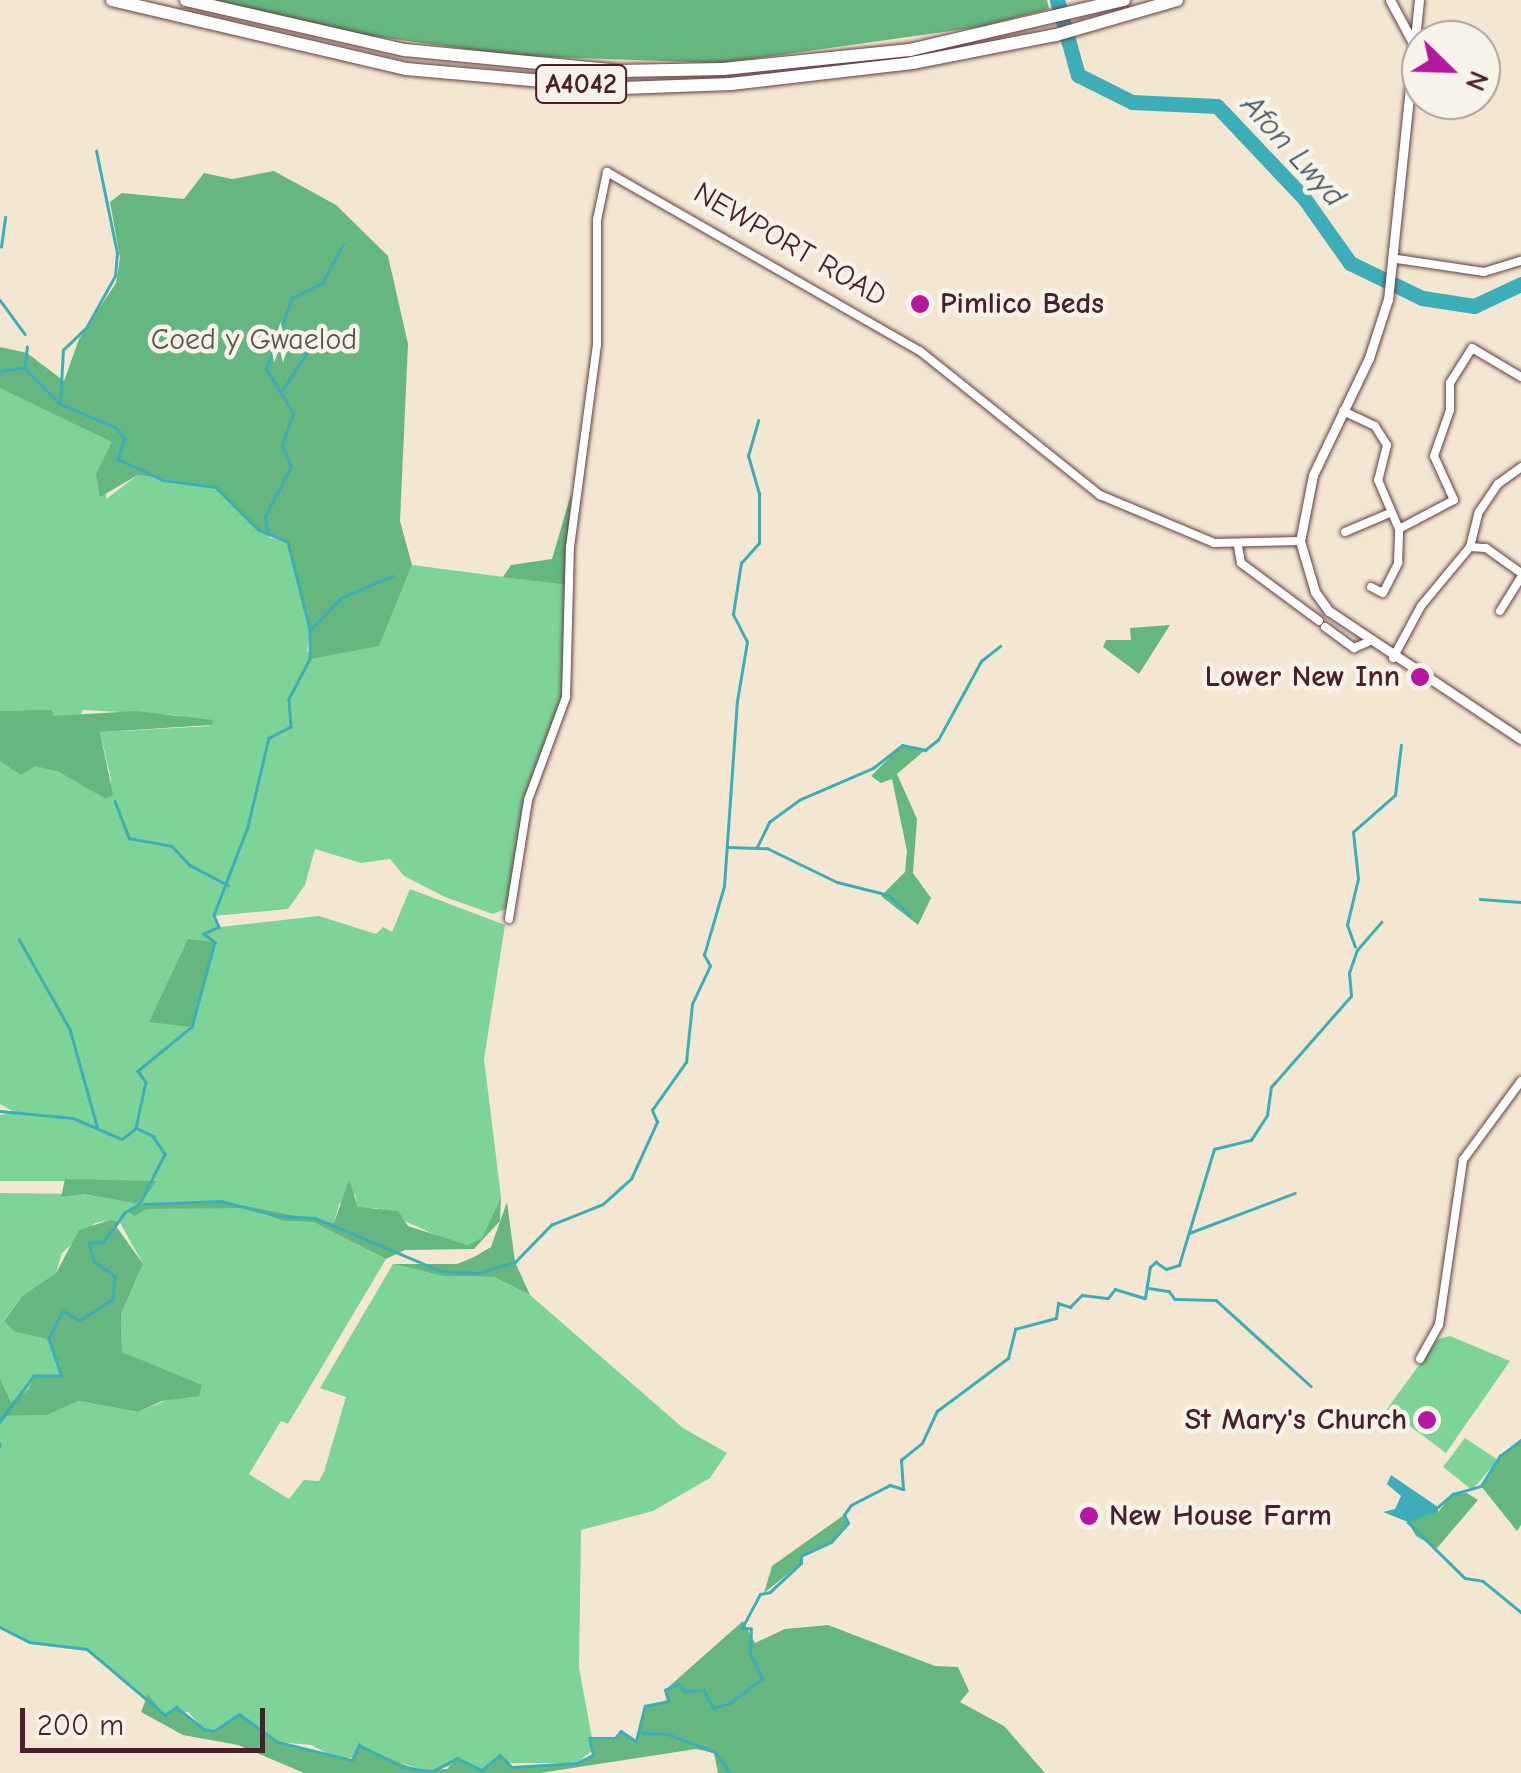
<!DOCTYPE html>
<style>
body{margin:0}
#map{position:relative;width:1521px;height:1773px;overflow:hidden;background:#f4e7d1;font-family:"Comic Neue",sans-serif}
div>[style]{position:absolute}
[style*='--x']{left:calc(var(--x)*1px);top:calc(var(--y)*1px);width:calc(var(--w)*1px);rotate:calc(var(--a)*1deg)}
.green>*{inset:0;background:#7ed498}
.forest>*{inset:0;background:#66b680}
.water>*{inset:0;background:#3dadb8}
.stream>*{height:2.5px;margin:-1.25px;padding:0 1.25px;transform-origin:1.25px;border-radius:1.25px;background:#3dadb8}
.river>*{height:15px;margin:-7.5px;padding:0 7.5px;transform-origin:7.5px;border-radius:7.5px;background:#3dadb8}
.roads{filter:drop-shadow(0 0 2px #643d44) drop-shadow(0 0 2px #643d44)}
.minor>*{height:8px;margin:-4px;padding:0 4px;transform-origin:4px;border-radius:4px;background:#fff}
.tertiary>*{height:9px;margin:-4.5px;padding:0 4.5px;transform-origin:4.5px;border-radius:4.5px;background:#fff}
.trunk>*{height:12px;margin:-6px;padding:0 6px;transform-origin:6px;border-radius:6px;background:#fff}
.dots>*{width:28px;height:28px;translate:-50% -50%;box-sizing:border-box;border:5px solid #f7f3e8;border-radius:50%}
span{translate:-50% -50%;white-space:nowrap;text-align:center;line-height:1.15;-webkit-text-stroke:9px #f7f3e8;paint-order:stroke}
.shield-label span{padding:2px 8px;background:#f7f3e8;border:2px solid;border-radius:8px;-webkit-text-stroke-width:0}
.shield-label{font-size:28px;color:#4a1f2b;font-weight:700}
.street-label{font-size:30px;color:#4a1f2b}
.poi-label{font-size:30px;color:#4a1f2b;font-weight:700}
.left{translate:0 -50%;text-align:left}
.right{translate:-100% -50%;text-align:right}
.park-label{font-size:30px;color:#5a554c}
.water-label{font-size:32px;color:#455863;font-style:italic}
.north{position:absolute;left:1401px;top:20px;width:100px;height:100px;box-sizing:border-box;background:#f7f3e8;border:2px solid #b29e9c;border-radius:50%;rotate:113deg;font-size:28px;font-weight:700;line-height:40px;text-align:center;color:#4a1f2b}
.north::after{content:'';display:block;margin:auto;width:35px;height:45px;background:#b5179e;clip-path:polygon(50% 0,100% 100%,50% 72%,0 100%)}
.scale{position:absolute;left:20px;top:1708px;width:245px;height:45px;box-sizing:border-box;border:5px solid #4a1f2b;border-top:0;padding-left:12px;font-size:30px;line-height:35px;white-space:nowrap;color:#4a1f2b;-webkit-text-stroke:8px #f7f3e8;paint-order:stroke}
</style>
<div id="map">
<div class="green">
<div style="clip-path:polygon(evenodd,0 371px,115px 427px,106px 499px,138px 475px,216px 487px,271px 538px,288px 542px,310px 629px,307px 652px,379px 645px,412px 565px,567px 585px,562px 698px,522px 812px,508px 908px,493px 914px,445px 897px,404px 876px,390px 859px,361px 863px,315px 849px,305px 885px,288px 909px,214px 916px,220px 927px,319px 916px,376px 934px,383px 927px,392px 932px,410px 889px,505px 925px,484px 1059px,501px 1197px,482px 1239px,467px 1245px,451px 1242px,376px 1208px,358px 1208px,355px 1194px,339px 1204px,334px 1223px,221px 1201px,147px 1208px,248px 1208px,283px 1221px,313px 1222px,386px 1259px,288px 1424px,281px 1421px,249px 1474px,289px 1499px,304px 1480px,319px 1481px,324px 1472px,346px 1397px,320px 1388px,393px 1264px,443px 1276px,494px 1277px,530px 1295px,683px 1428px,727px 1453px,710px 1478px,653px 1511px,581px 1530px,579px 1668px,594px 1749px,577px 1763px,493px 1763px,482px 1770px,452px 1765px,431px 1772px,374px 1755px,338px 1759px,311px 1745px,278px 1742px,239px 1714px,214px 1731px,204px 1729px,188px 1712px,165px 1715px,87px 1649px,29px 1642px,0 1627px,0 1422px,5px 1416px,47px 1415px,77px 1401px,138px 1412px,201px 1386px,122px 1352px,121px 1314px,143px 1264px,119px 1221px,110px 1220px,95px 1223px,62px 1253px,56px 1273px,22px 1296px,4px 1320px,15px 1332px,49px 1339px,62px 1376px,11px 1402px,0 1378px,0 1193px,82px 1194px,140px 1204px,154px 1181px,0 1181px,0 1115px,14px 1112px,0 1104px,0 371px,83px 710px,175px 715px,212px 726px,100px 732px,111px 779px,107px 799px,57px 771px,83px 710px)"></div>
<div style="clip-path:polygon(1450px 1336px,1510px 1361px,1446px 1453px,1387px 1409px,1438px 1339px)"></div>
<div style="clip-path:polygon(1465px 1438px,1498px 1460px,1472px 1490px,1443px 1467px)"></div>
</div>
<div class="forest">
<div style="clip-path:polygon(212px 0,1047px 0,1049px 9px,979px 27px,722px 63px,518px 56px,328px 30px)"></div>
<div style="clip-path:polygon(274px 171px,336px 205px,388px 256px,408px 344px,400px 521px,412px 565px,379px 646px,310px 659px,310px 629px,288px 542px,259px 530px,216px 487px,138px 475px,100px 497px,96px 474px,112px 442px,0 388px,0 347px,27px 353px,64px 381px,79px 339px,116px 283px,120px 258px,110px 202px,122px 193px,184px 199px,204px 173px,232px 179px)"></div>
<div style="clip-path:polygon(571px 494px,567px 585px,503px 577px,511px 565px,552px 559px)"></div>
<div style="clip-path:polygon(1170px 625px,1139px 674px,1103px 647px,1106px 640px,1131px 640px,1130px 628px)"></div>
<div style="clip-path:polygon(52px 710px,53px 716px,136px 711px,213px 720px,212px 725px,100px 732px,113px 795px,106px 799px,57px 771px,35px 766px,21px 775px,0 761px,0 711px)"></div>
<div style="clip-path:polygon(902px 745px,925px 750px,897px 774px,917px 819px,913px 873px,931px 898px,918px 925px,881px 896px,905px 872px,907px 851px,892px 779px,881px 783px,871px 776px)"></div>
<div style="clip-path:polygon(188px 939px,215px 942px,192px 1027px,149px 1022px)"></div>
<div style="clip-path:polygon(65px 1179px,156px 1181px,141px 1204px,221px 1201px,334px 1223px,349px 1180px,358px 1207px,398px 1211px,408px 1226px,467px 1245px,482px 1238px,501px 1197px,500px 1221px,474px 1249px,405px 1250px,386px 1259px,313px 1222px,283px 1221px,248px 1208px,147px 1209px,134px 1216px,128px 1211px,139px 1204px,83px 1194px,61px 1197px)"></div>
<div style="clip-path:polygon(507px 1202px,515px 1262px,530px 1295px,494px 1277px,443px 1276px,393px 1264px,457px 1264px,474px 1257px,491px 1247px)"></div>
<div style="clip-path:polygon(110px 1220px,119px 1221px,116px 1226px,143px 1264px,121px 1314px,122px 1352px,202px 1385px,199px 1396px,162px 1401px,138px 1412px,78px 1401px,47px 1415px,6px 1416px,0 1422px,0 1378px,11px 1402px,29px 1390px,34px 1376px,61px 1375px,48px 1339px,15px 1332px,4px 1321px,22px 1296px,56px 1273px,79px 1230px)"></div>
<div style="clip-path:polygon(1521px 1439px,1521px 1525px,1517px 1531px,1481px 1486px,1500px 1456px)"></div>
<div style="clip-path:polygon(1467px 1493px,1478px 1500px,1437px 1548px,1416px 1536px,1408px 1522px,1413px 1517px,1438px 1512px,1453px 1494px)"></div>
<div style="clip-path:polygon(844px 1515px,848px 1523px,831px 1542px,802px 1556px,801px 1563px,764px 1593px,772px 1566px)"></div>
<div style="clip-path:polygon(743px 1621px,755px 1643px,785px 1629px,828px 1625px,935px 1666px,958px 1667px,969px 1691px,960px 1702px,1004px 1726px,1045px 1773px,718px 1773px,714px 1753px,696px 1749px,540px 1773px,304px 1773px,238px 1745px,183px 1735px,141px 1712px,148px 1694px,165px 1715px,176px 1707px,204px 1729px,215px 1731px,239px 1714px,278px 1742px,351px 1760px,359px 1745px,417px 1770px,447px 1769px,457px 1758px,482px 1770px,500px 1755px,512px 1767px,576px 1763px,593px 1755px,589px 1738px,615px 1738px,621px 1731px,636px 1741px,645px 1706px,668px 1701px,665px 1690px)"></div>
</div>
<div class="water">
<div style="clip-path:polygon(1391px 1475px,1438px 1507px,1438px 1512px,1408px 1522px,1383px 1512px,1395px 1509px,1401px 1496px,1387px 1484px)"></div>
</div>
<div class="stream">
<div style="--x:1;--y:247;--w:30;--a:-82"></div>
<div style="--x:0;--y:300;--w:42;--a:53.7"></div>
<div style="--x:25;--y:365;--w:18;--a:-84"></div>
<div style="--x:0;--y:371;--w:24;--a:-9"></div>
<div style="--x:24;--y:367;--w:52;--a:45.8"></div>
<div style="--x:60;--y:404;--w:60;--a:22.7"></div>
<div style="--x:115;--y:427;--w:15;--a:48"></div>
<div style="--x:125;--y:438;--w:22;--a:108"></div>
<div style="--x:118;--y:459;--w:50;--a:25"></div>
<div style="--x:163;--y:480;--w:53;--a:7.5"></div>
<div style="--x:216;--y:487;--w:61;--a:45"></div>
<div style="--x:259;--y:530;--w:31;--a:22"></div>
<div style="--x:288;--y:542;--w:90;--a:75.8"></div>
<div style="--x:310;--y:629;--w:30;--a:90"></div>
<div style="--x:310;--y:659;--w:45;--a:117.7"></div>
<div style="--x:289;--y:699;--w:28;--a:86"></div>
<div style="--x:291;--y:727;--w:25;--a:153"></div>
<div style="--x:269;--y:738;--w:91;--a:103.3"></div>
<div style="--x:248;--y:827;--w:94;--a:111.1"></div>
<div style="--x:214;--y:915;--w:13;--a:67"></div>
<div style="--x:219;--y:927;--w:17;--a:155"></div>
<div style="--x:204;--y:934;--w:14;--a:36"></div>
<div style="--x:215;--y:942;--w:88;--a:105.1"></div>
<div style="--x:192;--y:1027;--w:70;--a:140.8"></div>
<div style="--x:138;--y:1071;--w:14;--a:54"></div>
<div style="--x:146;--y:1082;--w:47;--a:102.3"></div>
<div style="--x:136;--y:1128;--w:19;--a:25"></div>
<div style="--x:153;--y:1136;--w:22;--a:56"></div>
<div style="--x:165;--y:1154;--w:56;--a:116.6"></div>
<div style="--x:140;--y:1204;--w:17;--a:149"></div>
<div style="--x:125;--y:1213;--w:36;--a:126"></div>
<div style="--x:104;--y:1242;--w:15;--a:176"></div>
<div style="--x:89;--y:1243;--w:19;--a:74"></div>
<div style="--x:94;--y:1261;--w:26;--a:36"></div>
<div style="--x:115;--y:1276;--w:24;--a:95"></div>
<div style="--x:113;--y:1300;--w:40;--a:148"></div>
<div style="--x:79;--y:1321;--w:19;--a:-148"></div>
<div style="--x:63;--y:1311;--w:31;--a:117"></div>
<div style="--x:49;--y:1339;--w:39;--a:71"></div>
<div style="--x:62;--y:1376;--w:28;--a:180"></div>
<div style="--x:34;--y:1376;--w:57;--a:126.5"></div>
<div style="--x:283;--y:389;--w:76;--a:-56.3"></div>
<div style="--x:60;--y:403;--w:53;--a:-86.8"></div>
<div style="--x:63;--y:350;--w:32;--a:-44"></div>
<div style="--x:86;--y:328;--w:60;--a:-60.9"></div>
<div style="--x:115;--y:276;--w:23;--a:-85"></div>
<div style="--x:117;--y:253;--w:104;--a:-101.6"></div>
<div style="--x:267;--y:530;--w:14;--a:-98"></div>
<div style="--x:265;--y:516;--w:55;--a:-62"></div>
<div style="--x:291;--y:467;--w:24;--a:-112"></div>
<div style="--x:282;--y:445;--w:34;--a:-71"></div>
<div style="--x:293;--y:413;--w:52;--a:-121.5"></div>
<div style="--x:266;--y:369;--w:76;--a:-69.9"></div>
<div style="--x:292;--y:298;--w:35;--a:-27"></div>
<div style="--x:323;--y:282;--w:43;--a:-62.2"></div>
<div style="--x:312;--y:628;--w:42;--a:-46"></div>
<div style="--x:341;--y:598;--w:56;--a:-23.3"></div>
<div style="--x:115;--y:801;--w:40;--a:69"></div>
<div style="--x:129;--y:838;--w:44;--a:10.5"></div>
<div style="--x:172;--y:846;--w:26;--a:47"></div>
<div style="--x:190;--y:865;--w:43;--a:27.8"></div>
<div style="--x:729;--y:847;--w:38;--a:2"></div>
<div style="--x:767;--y:848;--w:78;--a:25.9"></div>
<div style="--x:837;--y:882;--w:54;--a:14"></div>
<div style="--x:889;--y:895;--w:29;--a:44"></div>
<div style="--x:757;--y:847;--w:28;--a:-64"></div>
<div style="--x:769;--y:822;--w:37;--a:-36"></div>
<div style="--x:799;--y:800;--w:81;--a:-23.4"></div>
<div style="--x:873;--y:768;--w:37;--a:-38"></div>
<div style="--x:902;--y:745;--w:24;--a:12"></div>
<div style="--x:925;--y:750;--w:16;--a:-38"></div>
<div style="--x:938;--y:740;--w:90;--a:-61.4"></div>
<div style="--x:981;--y:661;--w:24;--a:-38"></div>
<div style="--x:1480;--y:899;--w:41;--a:4.2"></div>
<div style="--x:19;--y:939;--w:103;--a:60.5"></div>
<div style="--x:70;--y:1029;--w:104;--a:74.4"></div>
<div style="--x:1355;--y:947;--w:23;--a:-110"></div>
<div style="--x:1347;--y:925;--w:47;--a:-76.6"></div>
<div style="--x:1358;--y:879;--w:47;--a:-96.1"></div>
<div style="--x:1353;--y:832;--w:56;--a:-41.4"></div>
<div style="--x:1395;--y:795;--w:50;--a:-83.2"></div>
<div style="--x:0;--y:1111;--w:73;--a:5.5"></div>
<div style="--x:73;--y:1118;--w:53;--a:23.2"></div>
<div style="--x:122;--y:1139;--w:18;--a:-38"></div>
<div style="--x:144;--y:1204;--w:77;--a:-2.2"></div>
<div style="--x:221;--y:1201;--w:60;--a:14.5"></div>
<div style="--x:279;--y:1216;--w:36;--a:3"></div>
<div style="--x:315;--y:1218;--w:137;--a:22.8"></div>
<div style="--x:441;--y:1271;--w:37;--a:3"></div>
<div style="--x:478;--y:1273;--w:39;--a:-17"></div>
<div style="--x:515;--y:1262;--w:52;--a:-45.8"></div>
<div style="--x:551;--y:1225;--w:56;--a:-22"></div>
<div style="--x:603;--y:1204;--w:38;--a:-42"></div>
<div style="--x:631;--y:1179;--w:63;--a:-65.5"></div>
<div style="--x:657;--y:1122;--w:13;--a:-113"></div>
<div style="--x:652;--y:1110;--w:59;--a:-54.7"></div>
<div style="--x:686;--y:1062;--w:58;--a:-84.1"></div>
<div style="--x:692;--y:1004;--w:42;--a:-64.7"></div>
<div style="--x:710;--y:966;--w:13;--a:-119"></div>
<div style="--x:704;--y:955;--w:72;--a:-73.8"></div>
<div style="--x:724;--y:886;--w:185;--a:-86"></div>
<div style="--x:737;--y:701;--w:60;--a:-80.4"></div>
<div style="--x:747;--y:642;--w:31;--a:-117"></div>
<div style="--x:733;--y:614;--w:52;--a:-81.1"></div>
<div style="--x:741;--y:563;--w:27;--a:-48"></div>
<div style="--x:759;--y:543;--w:49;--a:-90"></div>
<div style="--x:759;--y:494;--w:40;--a:-106"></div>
<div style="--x:748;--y:456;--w:37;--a:-74"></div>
<div style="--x:1189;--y:1233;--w:113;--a:-20.7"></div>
<div style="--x:1149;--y:1288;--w:20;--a:9"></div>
<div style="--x:1169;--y:1291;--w:10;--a:53"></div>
<div style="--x:1175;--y:1299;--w:41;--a:1.4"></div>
<div style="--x:1216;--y:1300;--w:128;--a:42.2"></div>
<div style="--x:0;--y:1444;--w:2;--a:90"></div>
<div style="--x:1438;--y:1507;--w:20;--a:-41"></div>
<div style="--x:1453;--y:1494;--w:29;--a:-16"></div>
<div style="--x:1481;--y:1486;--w:36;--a:-58"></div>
<div style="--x:1500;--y:1456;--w:26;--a:-37"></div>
<div style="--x:1408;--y:1522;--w:80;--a:44.5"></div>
<div style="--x:1465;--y:1578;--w:18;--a:9"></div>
<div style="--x:1483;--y:1581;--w:49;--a:39.2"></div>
<div style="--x:0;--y:1627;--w:33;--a:27"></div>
<div style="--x:29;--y:1642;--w:58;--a:6.9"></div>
<div style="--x:87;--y:1649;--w:102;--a:40.2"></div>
<div style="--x:165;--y:1715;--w:14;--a:-36"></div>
<div style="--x:176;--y:1707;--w:36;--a:38"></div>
<div style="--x:204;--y:1729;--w:10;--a:11"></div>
<div style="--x:214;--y:1731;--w:30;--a:-34"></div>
<div style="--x:239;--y:1714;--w:48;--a:35.7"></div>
<div style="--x:278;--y:1742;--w:76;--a:13.7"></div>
<div style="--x:352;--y:1760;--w:17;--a:-65"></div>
<div style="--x:359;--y:1745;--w:47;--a:26.6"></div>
<div style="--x:401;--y:1766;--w:31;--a:11"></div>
<div style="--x:431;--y:1772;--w:30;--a:-28"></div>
<div style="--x:457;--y:1758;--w:28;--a:26"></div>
<div style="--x:482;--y:1770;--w:23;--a:-40"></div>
<div style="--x:500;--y:1755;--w:17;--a:45"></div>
<div style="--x:512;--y:1767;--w:65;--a:-3.5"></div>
<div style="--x:577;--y:1763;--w:18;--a:-27"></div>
<div style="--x:593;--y:1755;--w:17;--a:-103"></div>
<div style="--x:589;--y:1738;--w:26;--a:0"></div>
<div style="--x:615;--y:1738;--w:9;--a:-49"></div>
<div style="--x:621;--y:1731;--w:18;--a:34"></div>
<div style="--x:636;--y:1741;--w:36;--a:-76"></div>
<div style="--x:645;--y:1706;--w:24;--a:-12"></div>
<div style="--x:668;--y:1701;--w:11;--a:-105"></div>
<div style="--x:665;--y:1690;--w:14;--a:-25"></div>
<div style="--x:678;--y:1684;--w:10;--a:45"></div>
<div style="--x:685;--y:1691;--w:19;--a:-3"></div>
<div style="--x:704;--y:1690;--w:20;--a:63"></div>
<div style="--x:713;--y:1708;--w:18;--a:-16"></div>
<div style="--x:730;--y:1703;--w:40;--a:-37"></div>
<div style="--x:762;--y:1679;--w:28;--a:-116"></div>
<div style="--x:750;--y:1654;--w:25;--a:-88"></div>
<div style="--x:751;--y:1629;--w:9;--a:-174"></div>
<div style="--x:742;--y:1628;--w:38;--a:-62"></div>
<div style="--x:760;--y:1594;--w:10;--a:-11"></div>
<div style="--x:770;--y:1592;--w:42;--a:-43.1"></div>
<div style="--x:801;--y:1563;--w:7;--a:-90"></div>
<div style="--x:801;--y:1556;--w:33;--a:-25"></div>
<div style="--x:831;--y:1542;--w:25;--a:-48"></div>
<div style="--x:848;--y:1523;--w:9;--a:-117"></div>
<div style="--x:844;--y:1515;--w:12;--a:-55"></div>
<div style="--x:851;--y:1505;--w:44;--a:-27.1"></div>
<div style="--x:890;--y:1485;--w:14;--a:17"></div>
<div style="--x:903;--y:1489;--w:29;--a:-94"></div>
<div style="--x:901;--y:1460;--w:27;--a:-39"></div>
<div style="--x:922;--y:1443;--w:35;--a:-65"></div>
<div style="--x:937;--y:1411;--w:89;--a:-36.7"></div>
<div style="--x:1008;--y:1358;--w:30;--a:-76"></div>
<div style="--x:1015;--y:1329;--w:42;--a:-15"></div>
<div style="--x:1056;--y:1318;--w:15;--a:-82"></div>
<div style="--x:1058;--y:1303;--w:13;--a:18"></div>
<div style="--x:1070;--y:1307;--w:17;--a:-45"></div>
<div style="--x:1082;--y:1295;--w:26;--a:7"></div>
<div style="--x:1108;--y:1298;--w:11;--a:-52"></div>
<div style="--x:1115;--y:1289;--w:31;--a:17"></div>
<div style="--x:1145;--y:1298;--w:31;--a:-81"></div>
<div style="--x:1150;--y:1267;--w:8;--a:-40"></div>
<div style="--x:1156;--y:1262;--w:12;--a:35"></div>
<div style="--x:1166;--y:1269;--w:14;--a:-17"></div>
<div style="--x:1179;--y:1265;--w:121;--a:-73.2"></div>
<div style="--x:1214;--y:1149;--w:38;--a:-14"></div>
<div style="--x:1251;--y:1140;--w:30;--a:-57"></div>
<div style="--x:1267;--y:1115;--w:28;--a:-82"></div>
<div style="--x:1271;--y:1087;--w:121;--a:-48.7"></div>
<div style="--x:1351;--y:996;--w:23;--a:-95"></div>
<div style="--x:1349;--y:973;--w:24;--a:-71"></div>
<div style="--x:1357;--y:950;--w:37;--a:-49"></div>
<div style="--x:643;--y:1733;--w:25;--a:2"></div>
<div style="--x:668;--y:1734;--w:50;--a:21"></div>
<div style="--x:715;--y:1752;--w:26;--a:53"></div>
</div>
<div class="river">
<div style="--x:1057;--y:0;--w:78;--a:74.4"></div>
<div style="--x:1078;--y:75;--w:60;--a:26.6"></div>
<div style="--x:1132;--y:102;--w:85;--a:2.7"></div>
<div style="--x:1217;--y:106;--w:127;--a:46.6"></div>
<div style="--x:1304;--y:198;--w:80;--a:54.7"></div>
<div style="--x:1350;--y:263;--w:80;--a:25.9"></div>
<div style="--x:1422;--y:298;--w:53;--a:8.7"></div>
<div style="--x:1474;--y:306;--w:52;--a:-25.1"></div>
</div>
<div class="roads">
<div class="minor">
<div style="--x:1397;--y:259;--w:88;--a:8.5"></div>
<div style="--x:1484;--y:272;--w:39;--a:-17"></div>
<div style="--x:1343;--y:411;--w:35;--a:25"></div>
<div style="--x:1375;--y:426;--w:22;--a:58"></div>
<div style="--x:1387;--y:445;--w:36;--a:104"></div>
<div style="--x:1378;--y:480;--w:53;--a:66.8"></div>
<div style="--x:1399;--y:529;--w:62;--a:-27.8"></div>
<div style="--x:1454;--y:500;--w:48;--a:-114.4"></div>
<div style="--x:1434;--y:456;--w:49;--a:-70.8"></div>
<div style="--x:1450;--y:410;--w:27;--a:-90"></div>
<div style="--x:1450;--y:383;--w:41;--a:-57.8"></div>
<div style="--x:1472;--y:348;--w:57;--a:30.6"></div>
<div style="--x:1345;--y:532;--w:49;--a:-22.9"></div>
<div style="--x:1238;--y:546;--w:17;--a:80"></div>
<div style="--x:1241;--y:563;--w:97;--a:36.6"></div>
<div style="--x:1470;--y:547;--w:16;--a:4"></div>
<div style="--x:1486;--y:548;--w:43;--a:35.5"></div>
<div style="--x:1371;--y:587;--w:13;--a:27"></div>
<div style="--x:1383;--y:593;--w:34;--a:-63"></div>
<div style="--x:1398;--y:563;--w:34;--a:-88"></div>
<div style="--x:1500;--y:611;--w:39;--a:-58"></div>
<div style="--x:1325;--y:627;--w:36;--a:36"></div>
<div style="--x:1354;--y:648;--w:15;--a:-23"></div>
<div style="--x:1393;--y:658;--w:59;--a:-61.7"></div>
<div style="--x:1421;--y:606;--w:77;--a:-50.3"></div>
<div style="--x:1470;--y:547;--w:36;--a:-76"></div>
<div style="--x:1479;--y:512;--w:34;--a:-56"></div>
<div style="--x:1498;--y:484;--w:29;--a:-36"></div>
<div style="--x:509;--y:919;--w:121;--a:-80.9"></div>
<div style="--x:528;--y:800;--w:110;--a:-69.7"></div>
<div style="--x:566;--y:697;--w:150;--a:-88.5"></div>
<div style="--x:570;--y:547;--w:205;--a:-82.4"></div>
<div style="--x:597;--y:344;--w:124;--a:-90"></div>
<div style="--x:597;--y:220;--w:49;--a:-78.2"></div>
<div style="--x:607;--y:172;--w:361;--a:29.8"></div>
<div style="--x:920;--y:351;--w:231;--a:38.7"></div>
<div style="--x:1100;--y:495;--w:124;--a:22.8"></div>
<div style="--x:1214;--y:543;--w:86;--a:-1.3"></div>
<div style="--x:1420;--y:1359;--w:39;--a:-61"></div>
<div style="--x:1439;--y:1325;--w:167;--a:-81.7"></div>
<div style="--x:1463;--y:1160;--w:98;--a:-53.7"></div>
</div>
<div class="tertiary">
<div style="--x:1390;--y:0;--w:47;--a:61.8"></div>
<div style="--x:1419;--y:0;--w:301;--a:95.9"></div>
<div style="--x:1388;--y:299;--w:62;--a:107.9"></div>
<div style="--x:1369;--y:358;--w:130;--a:115.6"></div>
<div style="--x:1313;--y:475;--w:67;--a:101.1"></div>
<div style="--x:1300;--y:541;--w:53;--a:73.6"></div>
<div style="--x:1315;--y:592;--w:24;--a:54"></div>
<div style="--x:1329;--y:611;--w:231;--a:33.7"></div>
</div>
<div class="trunk">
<div style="--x:112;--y:0;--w:302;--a:13.2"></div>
<div style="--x:406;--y:69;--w:218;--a:5"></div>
<div style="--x:623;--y:88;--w:108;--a:-2.1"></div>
<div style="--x:731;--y:84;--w:182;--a:-6.6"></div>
<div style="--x:912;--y:63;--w:147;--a:-11"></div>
<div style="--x:1056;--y:35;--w:126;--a:-16.1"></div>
<div style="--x:186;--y:0;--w:225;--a:12.9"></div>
<div style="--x:405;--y:50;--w:216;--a:5.6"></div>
<div style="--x:620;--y:71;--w:103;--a:-1.1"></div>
<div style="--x:723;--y:69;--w:188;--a:-5.8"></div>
<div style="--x:910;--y:50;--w:220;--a:-13.2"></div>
</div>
</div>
<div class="dots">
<div style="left:920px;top:304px;background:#b5179e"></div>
<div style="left:1420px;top:677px;background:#b5179e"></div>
<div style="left:1427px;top:1420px;background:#b5179e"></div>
<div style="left:1089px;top:1516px;background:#b5179e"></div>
</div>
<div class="shield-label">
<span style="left:581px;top:84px">A4042</span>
</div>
<div class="street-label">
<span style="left:790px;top:245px;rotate:30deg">NEWPORT ROAD</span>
</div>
<div class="poi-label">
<span class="left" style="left:940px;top:304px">Pimlico Beds</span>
<span class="right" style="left:1400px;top:677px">Lower New Inn</span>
<span class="right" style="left:1407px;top:1420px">St Mary's Church</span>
<span class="left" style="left:1109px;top:1516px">New House Farm</span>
</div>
<div class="park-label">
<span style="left:254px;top:340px">Coed y Gwaelod</span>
</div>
<div class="water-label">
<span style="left:1293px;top:151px;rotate:48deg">Afon Lwyd</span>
</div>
<div class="north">N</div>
<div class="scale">200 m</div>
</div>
